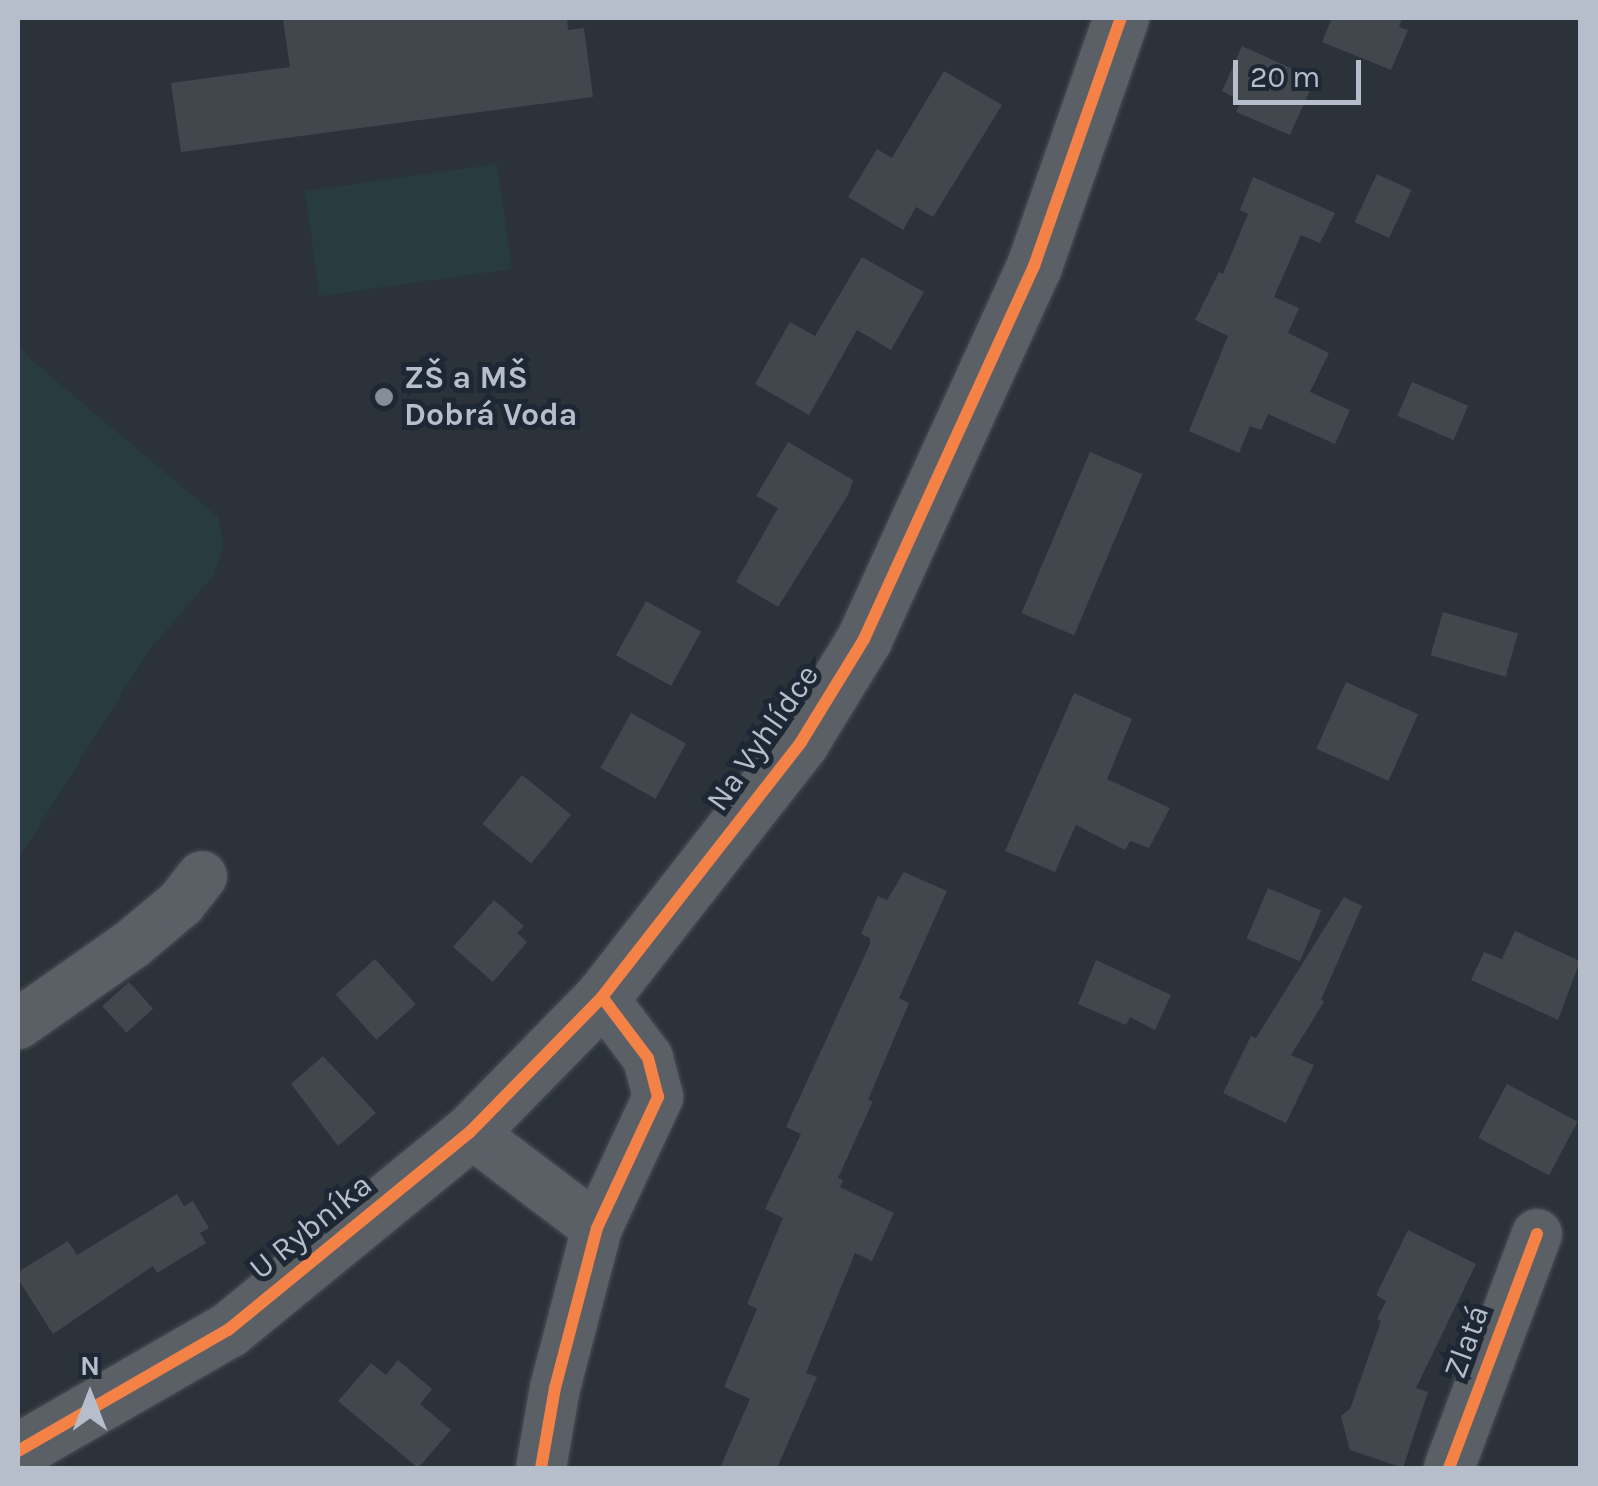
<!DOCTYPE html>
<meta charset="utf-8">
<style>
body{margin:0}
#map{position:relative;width:1598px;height:1486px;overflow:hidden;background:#2b3239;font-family:Karla,sans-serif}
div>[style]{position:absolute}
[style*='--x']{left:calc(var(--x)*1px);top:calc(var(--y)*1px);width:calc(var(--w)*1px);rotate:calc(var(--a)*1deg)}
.green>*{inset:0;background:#283c3f;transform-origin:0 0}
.building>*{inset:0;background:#42474e;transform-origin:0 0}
.roads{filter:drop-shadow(0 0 2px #494e54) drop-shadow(0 0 2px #494e54)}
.minor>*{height:50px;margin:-25px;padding:0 25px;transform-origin:25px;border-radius:25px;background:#5b6067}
.tertiary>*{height:55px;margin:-27.5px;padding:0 27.5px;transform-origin:27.5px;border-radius:27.5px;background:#5b6067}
.cycleway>*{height:12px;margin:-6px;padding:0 6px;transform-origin:6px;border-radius:6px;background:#f48246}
.dots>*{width:28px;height:28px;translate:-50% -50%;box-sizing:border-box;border:5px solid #1e2834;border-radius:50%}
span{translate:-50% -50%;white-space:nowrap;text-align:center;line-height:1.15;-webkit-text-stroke:10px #1e2834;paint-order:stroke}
.poi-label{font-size:32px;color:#b5beca;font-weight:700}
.left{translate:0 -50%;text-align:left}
.street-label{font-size:32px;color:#b5beca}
.frame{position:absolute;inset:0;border:20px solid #b5beca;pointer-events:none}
.north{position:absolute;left:40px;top:1346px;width:100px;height:100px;-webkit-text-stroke:8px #1e2834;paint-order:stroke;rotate:0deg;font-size:28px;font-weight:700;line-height:40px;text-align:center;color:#b5beca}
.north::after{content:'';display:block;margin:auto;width:35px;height:45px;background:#b5beca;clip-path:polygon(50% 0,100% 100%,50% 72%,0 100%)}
.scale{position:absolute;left:1233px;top:60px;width:128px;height:45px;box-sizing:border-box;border:5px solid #b5beca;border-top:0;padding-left:12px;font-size:30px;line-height:35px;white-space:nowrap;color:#b5beca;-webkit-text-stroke:8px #1e2834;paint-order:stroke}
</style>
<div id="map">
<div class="green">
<div style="left:497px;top:164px;width:106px;height:194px;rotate:82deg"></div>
<div style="clip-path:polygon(18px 344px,29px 358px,218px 517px,224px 546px,213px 576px,147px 653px,18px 860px)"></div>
</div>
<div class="building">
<div style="clip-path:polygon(302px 18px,567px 18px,568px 30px,584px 28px,593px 97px,181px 152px,171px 83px,290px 67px,283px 20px)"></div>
<div style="clip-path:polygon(1332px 18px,1402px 18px,1399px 27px,1408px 30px,1391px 70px,1322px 42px)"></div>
<div style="clip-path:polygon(1242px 46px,1315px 79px,1290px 135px,1236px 112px,1241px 101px,1222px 91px)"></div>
<div style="clip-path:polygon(944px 71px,1002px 105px,933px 217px,916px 207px,903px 230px,848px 197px,877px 149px,892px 158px)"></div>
<div style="left:1377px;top:174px;width:38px;height:53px;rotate:25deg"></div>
<div style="clip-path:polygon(1253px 177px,1335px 213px,1320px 243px,1301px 235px,1274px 297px,1299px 308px,1288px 333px,1329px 353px,1310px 392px,1350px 410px,1335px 444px,1268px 414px,1261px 430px,1250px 426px,1239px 453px,1189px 431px,1228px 336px,1195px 320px,1219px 272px,1223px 274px,1248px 214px,1240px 210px)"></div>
<div style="clip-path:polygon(862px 257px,924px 292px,891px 350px,857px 330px,809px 415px,755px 384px,790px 322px,815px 336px)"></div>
<div style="left:1412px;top:382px;width:61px;height:37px;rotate:23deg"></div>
<div style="clip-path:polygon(788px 442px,853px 480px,848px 495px,778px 607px,736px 582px,778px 508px,756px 496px)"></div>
<div style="left:1090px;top:452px;width:57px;height:175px;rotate:23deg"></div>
<div style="left:646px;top:601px;width:63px;height:62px;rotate:29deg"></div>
<div style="left:1443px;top:612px;width:78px;height:45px;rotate:16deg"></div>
<div style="left:1346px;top:682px;width:79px;height:73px;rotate:24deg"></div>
<div style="clip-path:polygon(1074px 693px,1132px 719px,1107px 779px,1170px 808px,1149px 848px,1130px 841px,1125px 850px,1076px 825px,1055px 872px,1005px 851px)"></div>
<div style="left:631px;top:713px;width:63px;height:63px;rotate:29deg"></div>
<div style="left:522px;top:775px;width:63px;height:63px;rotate:39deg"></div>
<div style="clip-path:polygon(904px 872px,947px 891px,899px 998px,909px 1003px,868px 1100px,873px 1101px,838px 1178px,843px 1180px,840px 1187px,894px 1213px,872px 1261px,855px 1253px,806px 1373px,817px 1377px,777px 1468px,720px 1468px,750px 1399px,724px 1387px,757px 1309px,747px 1304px,783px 1218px,765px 1209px,801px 1134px,786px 1127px,870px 944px,870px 938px,861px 934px,878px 896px,887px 900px)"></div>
<div style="left:1268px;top:888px;width:58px;height:55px;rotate:23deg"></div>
<div style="clip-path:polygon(1344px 897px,1362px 906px,1321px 1000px,1324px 1002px,1291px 1055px,1314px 1065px,1286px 1123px,1223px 1093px,1251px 1036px,1256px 1038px)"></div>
<div style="clip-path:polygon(494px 900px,524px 926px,517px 933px,527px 942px,493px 982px,453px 947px)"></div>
<div style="clip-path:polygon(1515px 931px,1580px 961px,1558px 1020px,1471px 980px,1484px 952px,1502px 959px)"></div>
<div style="left:375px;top:959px;width:61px;height:53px;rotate:48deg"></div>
<div style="clip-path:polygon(1096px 960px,1171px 995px,1155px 1030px,1130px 1017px,1126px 1025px,1078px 1004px)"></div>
<div style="left:129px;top:982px;width:36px;height:36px;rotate:48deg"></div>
<div style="clip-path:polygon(323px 1056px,376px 1113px,338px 1146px,291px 1084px)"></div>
<div style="left:1507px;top:1084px;width:80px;height:61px;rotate:28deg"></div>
<div style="clip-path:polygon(177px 1194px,184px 1206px,193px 1201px,209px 1228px,200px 1233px,206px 1243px,157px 1273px,153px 1266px,53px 1334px,18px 1279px,18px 1272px,68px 1241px,77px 1255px)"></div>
<div style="clip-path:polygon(1408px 1230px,1476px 1264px,1416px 1388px,1428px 1392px,1403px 1468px,1350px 1450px,1341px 1416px,1350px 1409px,1381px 1321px,1377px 1319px,1386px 1301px,1376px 1295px)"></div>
<div style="clip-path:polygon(398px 1360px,432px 1389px,420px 1404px,451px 1430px,418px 1468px,338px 1401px,371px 1363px,386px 1375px)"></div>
</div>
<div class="roads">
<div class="minor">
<div style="--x:18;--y:1024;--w:138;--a:-35"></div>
<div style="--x:131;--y:945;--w:65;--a:-40"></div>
<div style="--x:181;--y:903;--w:34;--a:-52"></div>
<div style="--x:470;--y:1132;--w:159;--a:37.1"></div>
<div style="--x:541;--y:1468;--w:81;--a:-80.1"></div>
<div style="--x:555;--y:1388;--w:165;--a:-75.3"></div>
<div style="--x:597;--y:1228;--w:145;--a:-65"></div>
<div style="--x:658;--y:1097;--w:40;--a:-104.4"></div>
<div style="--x:648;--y:1058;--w:76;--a:-127"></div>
<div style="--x:1449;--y:1468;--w:250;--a:-69.4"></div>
</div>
<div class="tertiary">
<div style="--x:18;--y:1451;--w:242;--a:-30"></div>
<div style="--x:228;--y:1330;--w:313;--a:-39.3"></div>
<div style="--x:470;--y:1132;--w:189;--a:-45.6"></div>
<div style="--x:602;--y:997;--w:323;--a:-52"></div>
<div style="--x:801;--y:742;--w:121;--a:-58.5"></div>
<div style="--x:864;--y:639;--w:410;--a:-65.5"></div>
<div style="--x:1034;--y:266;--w:263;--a:-70.7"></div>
</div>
</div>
<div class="cycleway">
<div style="--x:18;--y:1451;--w:242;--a:-30"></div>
<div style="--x:228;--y:1330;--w:313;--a:-39.3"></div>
<div style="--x:470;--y:1132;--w:189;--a:-45.6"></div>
<div style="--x:602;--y:997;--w:323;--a:-52"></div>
<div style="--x:801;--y:742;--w:121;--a:-58.5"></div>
<div style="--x:864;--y:639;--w:410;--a:-65.5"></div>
<div style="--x:1034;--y:266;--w:263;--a:-70.7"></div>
<div style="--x:541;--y:1468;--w:81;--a:-80.1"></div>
<div style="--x:555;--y:1388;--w:165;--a:-75.3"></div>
<div style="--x:597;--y:1228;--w:145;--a:-65"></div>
<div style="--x:658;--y:1097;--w:40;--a:-104.4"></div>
<div style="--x:648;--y:1058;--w:76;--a:-127"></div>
<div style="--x:1449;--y:1468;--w:250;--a:-69.4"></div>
</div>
<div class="dots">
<div style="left:384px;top:397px;background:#858d97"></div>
</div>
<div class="poi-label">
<span class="left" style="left:404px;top:397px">ZŠ a MŠ<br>Dobrá Voda</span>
</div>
<div class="street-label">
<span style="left:763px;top:738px;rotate:-55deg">Na Vyhlídce</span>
<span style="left:311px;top:1227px;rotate:-39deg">U Rybníka</span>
<span style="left:1467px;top:1342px;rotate:-70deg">Zlatá</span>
</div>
<div class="frame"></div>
<div class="north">N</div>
<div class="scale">20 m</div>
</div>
